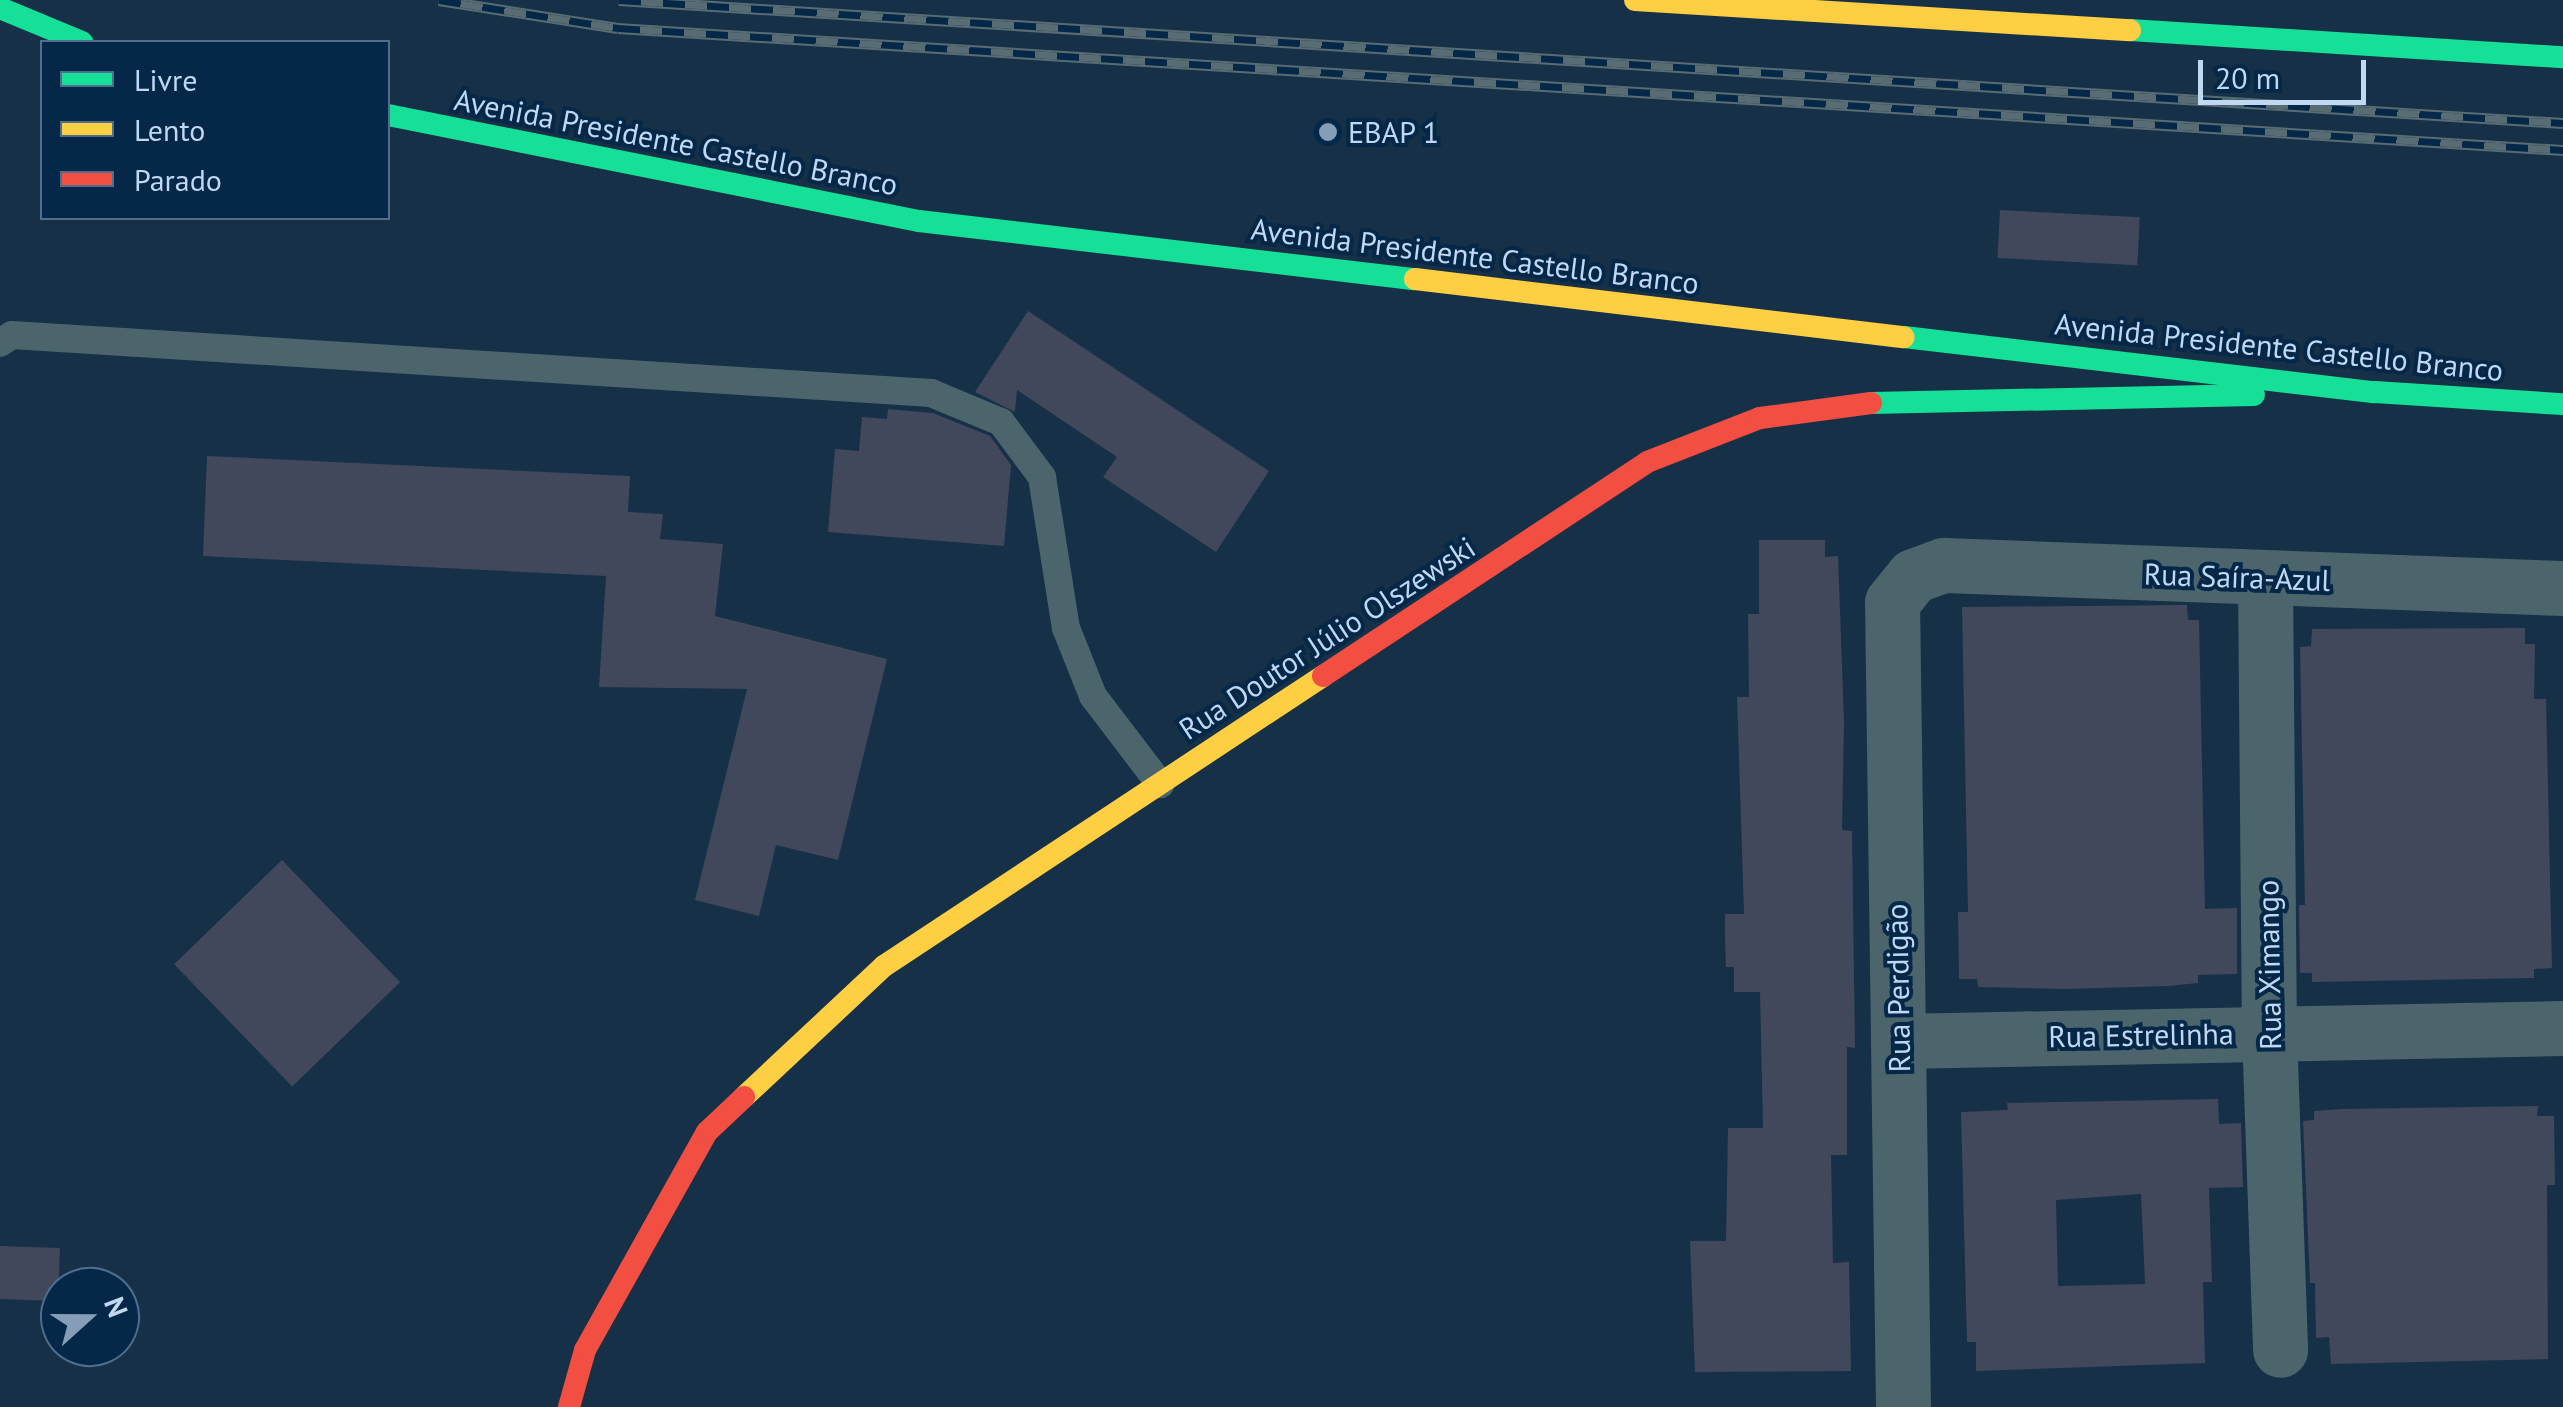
<!DOCTYPE html>
<meta charset="utf-8">
<style>
body{margin:0}
#map{position:relative;width:2563px;height:1407px;overflow:hidden;background:#153047;font-family:"PT Sans",sans-serif}
div>[style]{position:absolute}
[style*='--x']{left:calc(var(--x)*1px);top:calc(var(--y)*1px);width:calc(var(--w)*1px);rotate:calc(var(--a)*1deg)}
.building>*{inset:0;background:#41485c;transform-origin:0 0}
.lane>*{height:28px;margin:-14px;padding:0 14px;transform-origin:14px;border-radius:14px;background:#4c656c}
.street>*{height:55px;margin:-27.5px;padding:0 27.5px;transform-origin:27.5px;border-radius:27.5px;background:#4c656c}
.fast>*{height:22px;margin:-11px;padding:0 11px;transform-origin:11px;border-radius:11px;background:#16e098}
.slow>*{height:22px;margin:-11px;padding:0 11px;transform-origin:11px;border-radius:11px;background:#ffcf43}
.jam>*{height:22px;margin:-11px;padding:0 11px;transform-origin:11px;border-radius:11px;background:#f24e42}
.rail>*{height:11px;margin-top:-5.5px;transform-origin:0;background:repeating-linear-gradient(90deg,#052748 0 22px,#576c73 0 44px);box-sizing:border-box;border-block:2px solid #576c73}
.dots>*{width:28px;height:28px;translate:-50% -50%;box-sizing:border-box;border:5px solid #052748;border-radius:50%}
span{translate:-50% -50%;white-space:nowrap;text-align:center;line-height:1.15;-webkit-text-stroke:8px #052748;paint-order:stroke}
.poi-label{font-size:30px;color:#c1d8f3}
.left{translate:0 -50%;text-align:left}
.street-label{font-size:30px;color:#c1d8f3}
.legend{position:absolute;left:40px;top:40px;width:350px;height:180px;box-sizing:border-box;background:#052748;border:2px solid #506e8c;margin:0;padding:12px 18px;list-style:none;font-size:30px;color:#c1d8f3}
.legend li{display:flex;align-items:center;gap:20px;height:50px}
.legend b{width:50px;border:2px solid #506e8c}
.north{position:absolute;left:40px;top:1267px;width:100px;height:100px;box-sizing:border-box;background:#052748;border:2px solid #506e8c;border-radius:50%;rotate:69deg;font-size:28px;font-weight:700;line-height:40px;text-align:center;color:#c1d8f3}
.north::after{content:'';display:block;margin:auto;width:35px;height:45px;background:#859db7;clip-path:polygon(50% 0,100% 100%,50% 72%,0 100%)}
.scale{position:absolute;left:2198px;top:60px;width:168px;height:45px;box-sizing:border-box;border:5px solid #c1d8f3;border-top:0;padding-left:12px;font-size:30px;line-height:35px;white-space:nowrap;color:#c1d8f3;-webkit-text-stroke:8px #052748;paint-order:stroke}
</style>
<div id="map">
<div class="building">
<div style="left:2000px;top:210px;width:140px;height:48px;rotate:3deg"></div>
<div style="clip-path:polygon(1028px 311px,1269px 471px,1216px 552px,1103px 477px,1117px 457px,1017px 390px,1015px 412px,975px 392px)"></div>
<div style="clip-path:polygon(888px 409px,933px 413px,990px 436px,1011px 465px,1004px 546px,828px 532px,835px 449px,859px 451px,862px 417px,887px 419px)"></div>
<div style="clip-path:polygon(207px 456px,630px 476px,628px 512px,663px 514px,660px 539px,723px 544px,715px 616px,887px 659px,838px 860px,776px 845px,759px 916px,695px 900px,747px 689px,599px 687px,606px 576px,203px 556px)"></div>
<div style="clip-path:polygon(1759px 540px,1825px 540px,1825px 557px,1838px 556px,1844px 722px,1842px 830px,1852px 831px,1855px 1048px,1847px 1047px,1847px 1155px,1831px 1155px,1833px 1263px,1849px 1262px,1851px 1371px,1695px 1372px,1690px 1241px,1726px 1241px,1728px 1128px,1763px 1128px,1760px 992px,1734px 992px,1734px 967px,1726px 967px,1725px 940px,1725px 914px,1744px 914px,1737px 697px,1749px 697px,1748px 614px,1759px 614px)"></div>
<div style="clip-path:polygon(2187px 605px,2188px 620px,2199px 620px,2205px 909px,2237px 908px,2237px 974px,2198px 975px,2198px 983px,2169px 986px,2065px 989px,1978px 987px,1977px 979px,1959px 979px,1958px 912px,1968px 912px,1962px 607px)"></div>
<div style="clip-path:polygon(2525px 628px,2525px 644px,2535px 644px,2534px 699px,2546px 699px,2552px 968px,2534px 969px,2534px 978px,2312px 982px,2312px 973px,2300px 973px,2299px 905px,2305px 905px,2300px 647px,2311px 646px,2312px 629px)"></div>
<div style="left:282px;top:860px;width:170px;height:150px;rotate:46deg"></div>
<div style="clip-path:polygon(evenodd,2218px 1099px,2219px 1124px,2241px 1123px,2243px 1187px,2209px 1188px,2212px 1282px,2203px 1282px,2205px 1363px,1976px 1371px,1976px 1342px,1967px 1342px,1961px 1112px,2008px 1110px,2007px 1103px,2218px 1099px,2141px 1194px,2145px 1284px,2058px 1286px,2056px 1200px,2141px 1194px)"></div>
<div style="clip-path:polygon(2538px 1106px,2537px 1116px,2554px 1116px,2555px 1185px,2547px 1185px,2548px 1359px,2331px 1364px,2329px 1337px,2316px 1338px,2315px 1283px,2310px 1283px,2303px 1121px,2314px 1120px,2314px 1111px,2343px 1109px)"></div>
<div style="left:0;top:1246px;width:60px;height:53px;rotate:2deg"></div>
</div>
<div class="lane">
<div style="--x:0;--y:343;--w:14;--a:-34"></div>
<div style="--x:12;--y:335;--w:921;--a:3.61"></div>
<div style="--x:931;--y:393;--w:76;--a:22.5"></div>
<div style="--x:1001;--y:422;--w:69;--a:53.3"></div>
<div style="--x:1042;--y:477;--w:153;--a:81"></div>
<div style="--x:1066;--y:628;--w:73;--a:68.3"></div>
<div style="--x:1093;--y:696;--w:111;--a:52.7"></div>
</div>
<div class="street">
<div style="--x:2265;--y:579;--w:453;--a:89.5"></div>
<div style="--x:2269;--y:1032;--w:318;--a:88"></div>
<div style="--x:1899;--y:1041;--w:664;--a:-1.12"></div>
<div style="--x:1903;--y:1407;--w:805;--a:-90.78"></div>
<div style="--x:1892;--y:602;--w:33;--a:-51"></div>
<div style="--x:1913;--y:576;--w:33;--a:-20"></div>
<div style="--x:1944;--y:565;--w:619;--a:2.13"></div>
</div>
<div class="fast">
<div style="--x:0;--y:8;--w:89;--a:22.5"></div>
<div style="--x:2130;--y:30;--w:434;--a:3.6"></div>
<div style="--x:388;--y:115;--w:541;--a:11.29"></div>
<div style="--x:919;--y:221;--w:499;--a:6.7"></div>
<div style="--x:1904;--y:337;--w:474;--a:6.7"></div>
<div style="--x:2375;--y:392;--w:188;--a:3.7"></div>
<div style="--x:1871;--y:403;--w:383;--a:-1.2"></div>
</div>
<div class="slow">
<div style="--x:1635;--y:0;--w:496;--a:3.5"></div>
<div style="--x:1415;--y:279;--w:492;--a:6.8"></div>
<div style="--x:744;--y:1097;--w:192;--a:-43.1"></div>
<div style="--x:884;--y:966;--w:526;--a:-33.45"></div>
</div>
<div class="jam">
<div style="--x:1323;--y:676;--w:388;--a:-33.4"></div>
<div style="--x:1647;--y:462;--w:121;--a:-21.3"></div>
<div style="--x:1760;--y:418;--w:112;--a:-7.7"></div>
<div style="--x:569;--y:1407;--w:59;--a:-74.3"></div>
<div style="--x:585;--y:1350;--w:250;--a:-60.8"></div>
<div style="--x:707;--y:1132;--w:51;--a:-43.4"></div>
</div>
<div class="rail">
<div style="--x:439;--y:0;--w:181;--a:8.9"></div>
<div style="--x:618;--y:28;--w:1949;--a:3.59"></div>
<div style="--x:619;--y:0;--w:1948;--a:3.62"></div>
</div>
<div class="dots">
<div style="left:1328px;top:132px;background:#859db7"></div>
</div>
<div class="poi-label">
<span class="left" style="left:1348px;top:132px">EBAP 1</span>
</div>
<div class="street-label">
<span style="left:676px;top:142px;rotate:11deg">Avenida Presidente Castello Branco</span>
<span style="left:1475px;top:256px;rotate:7deg">Avenida Presidente Castello Branco</span>
<span style="left:2279px;top:347px;rotate:6deg">Avenida Presidente Castello Branco</span>
<span style="left:2237px;top:577px;rotate:2deg">Rua Saíra-Azul</span>
<span style="left:1327px;top:638px;rotate:-33deg">Rua Doutor Júlio Olszewski</span>
<span style="left:2269px;top:965px;rotate:-91deg">Rua Ximango</span>
<span style="left:1898px;top:988px;rotate:-91deg">Rua Perdigão</span>
<span style="left:2141px;top:1035px;rotate:-1deg">Rua Estrelinha</span>
</div>
<ul class="legend">
<li><b style="height:12px;background:#16e098"></b>Livre</li>
<li><b style="height:12px;background:#ffcf43"></b>Lento</li>
<li><b style="height:12px;background:#f24e42"></b>Parado</li>
</ul>
<div class="north">N</div>
<div class="scale">20 m</div>
</div>
